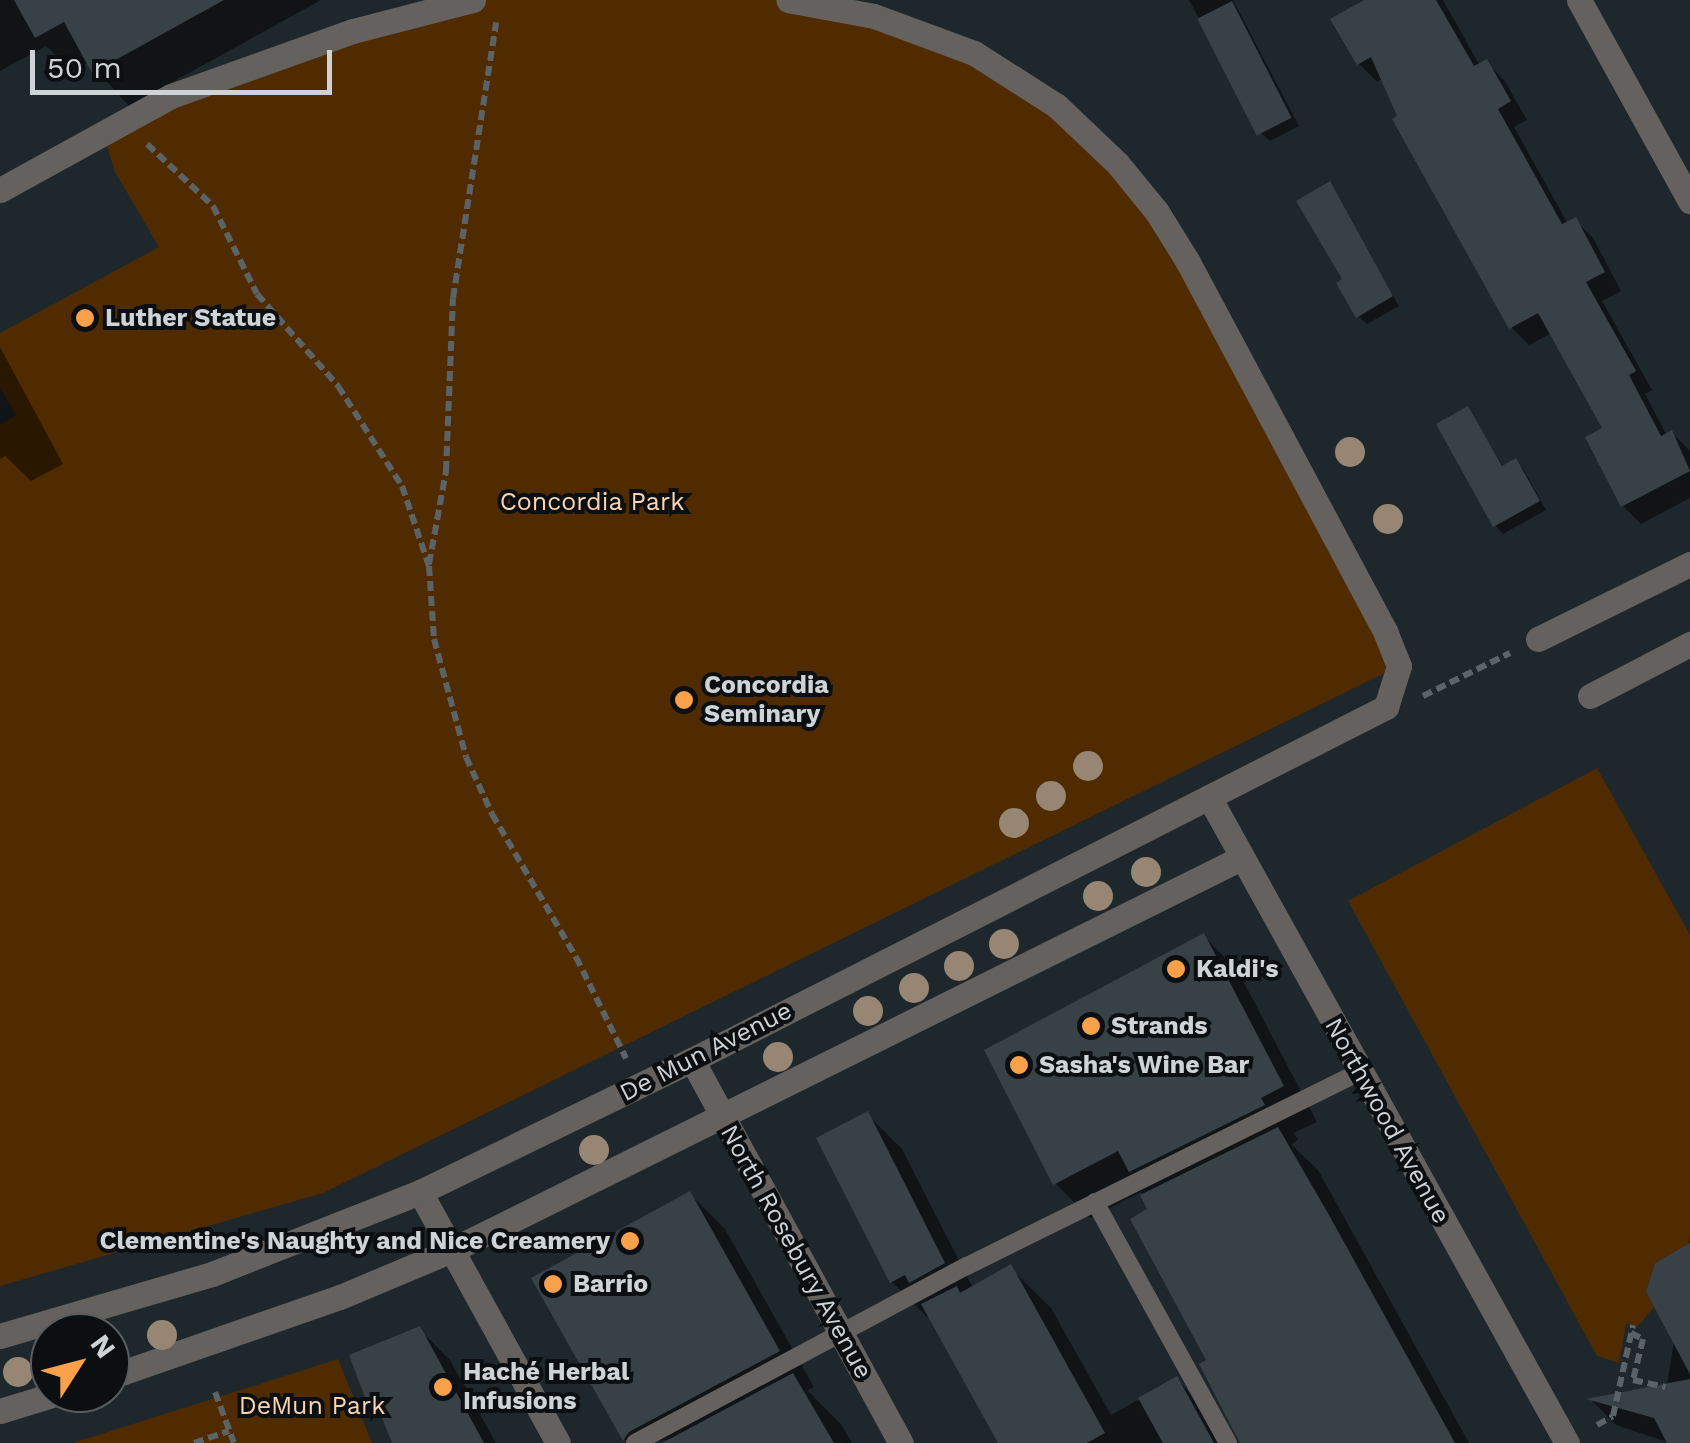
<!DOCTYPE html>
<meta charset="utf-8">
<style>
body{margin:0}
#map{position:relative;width:1690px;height:1443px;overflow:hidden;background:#1e272b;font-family:"Work Sans",sans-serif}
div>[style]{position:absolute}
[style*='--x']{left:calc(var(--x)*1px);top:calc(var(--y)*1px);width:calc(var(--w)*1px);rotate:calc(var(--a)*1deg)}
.green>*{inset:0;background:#502b00}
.shadow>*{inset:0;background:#0007}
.building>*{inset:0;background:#384246;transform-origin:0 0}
.path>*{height:6px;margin-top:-3px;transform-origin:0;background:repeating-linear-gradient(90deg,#5b6367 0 10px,transparent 0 15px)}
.service>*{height:18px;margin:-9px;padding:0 9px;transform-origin:9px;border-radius:9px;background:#65615e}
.minor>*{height:25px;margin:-12.5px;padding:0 12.5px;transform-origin:12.5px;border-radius:12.5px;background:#65615e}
.trees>*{width:30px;height:30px;margin:-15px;border-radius:50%;background:#988675}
.dots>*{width:28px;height:28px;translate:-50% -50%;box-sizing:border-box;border:5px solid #0b0f11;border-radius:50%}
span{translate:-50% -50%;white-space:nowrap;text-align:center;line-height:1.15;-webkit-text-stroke:8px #0b0f11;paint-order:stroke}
.poi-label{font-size:25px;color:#cdd3d6;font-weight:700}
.left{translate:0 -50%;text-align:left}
.right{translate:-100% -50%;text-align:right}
.park-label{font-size:25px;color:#fcd4b2}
.street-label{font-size:25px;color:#cdd3d6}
.north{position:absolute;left:30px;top:1313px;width:100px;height:100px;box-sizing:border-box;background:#0b0f11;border:2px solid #595d60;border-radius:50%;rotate:54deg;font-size:28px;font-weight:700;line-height:40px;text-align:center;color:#cdd3d6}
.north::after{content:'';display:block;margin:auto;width:35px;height:45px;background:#f8a14a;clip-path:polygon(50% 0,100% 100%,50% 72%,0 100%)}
.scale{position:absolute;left:30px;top:50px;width:302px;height:45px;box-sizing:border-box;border:5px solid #cdd3d6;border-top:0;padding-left:12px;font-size:30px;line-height:35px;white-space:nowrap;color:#cdd3d6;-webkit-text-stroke:8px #0b0f11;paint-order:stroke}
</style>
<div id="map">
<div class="green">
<div style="clip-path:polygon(473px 0,788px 0,874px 16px,1057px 106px,1157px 212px,1399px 666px,323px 1193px,0 1286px,0 425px,16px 415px,0 388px,0 333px,159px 247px,115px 172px,103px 134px)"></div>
<div style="clip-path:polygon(1597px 768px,1690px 935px,1690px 1243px,1655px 1263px,1646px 1292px,1654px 1307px,1638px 1326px,1626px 1324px,1619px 1363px,1597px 1356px,1348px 901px)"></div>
<div style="clip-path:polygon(338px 1359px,372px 1443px,73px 1443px)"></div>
</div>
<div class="shadow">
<div style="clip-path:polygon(0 0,321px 0,129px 106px,89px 62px,72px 71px,46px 46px,0 71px)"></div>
<div style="clip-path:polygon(1189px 0,1233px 0,1299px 126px,1270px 141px,1261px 133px)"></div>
<div style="clip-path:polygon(1363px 0,1443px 0,1480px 66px,1486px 62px,1504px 80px,1527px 120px,1514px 127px,1568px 224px,1575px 220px,1593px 238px,1621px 291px,1602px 301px,1652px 390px,1645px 394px,1667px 436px,1672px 433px,1690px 451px,1690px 498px,1641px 524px,1623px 506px,1606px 429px,1552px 333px,1529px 345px,1511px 327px,1383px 78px,1377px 82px,1359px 64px,1334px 20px)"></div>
<div style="clip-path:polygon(1329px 184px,1399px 306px,1367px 324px,1358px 316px,1345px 280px)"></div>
<div style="clip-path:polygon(0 347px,63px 464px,31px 481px,5px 456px,0 459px)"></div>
<div style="clip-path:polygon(1468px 409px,1504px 468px,1516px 462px,1524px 470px,1546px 510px,1503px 534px,1495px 525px)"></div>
<div style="clip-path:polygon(1204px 936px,1238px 971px,1317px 1122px,1294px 1133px,1298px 1140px,1291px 1144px,1318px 1170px,1469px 1443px,1240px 1443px,1141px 1192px,1090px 1218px,1055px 1183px)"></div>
<div style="clip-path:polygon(867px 1114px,902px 1149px,973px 1288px,1010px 1268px,1051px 1308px,1111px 1415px,1176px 1379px,1217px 1420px,1230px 1443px,1002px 1443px,930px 1315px,927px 1317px,892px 1282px)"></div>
<div style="clip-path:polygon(690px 1194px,725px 1229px,814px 1387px,807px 1390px,841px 1424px,852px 1443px,625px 1440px,534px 1279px)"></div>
<div style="clip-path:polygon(1690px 1234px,1690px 1443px,1670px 1443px,1616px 1425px,1592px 1401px,1667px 1386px)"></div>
<div style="clip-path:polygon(419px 1329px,450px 1360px,496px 1443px,395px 1443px,386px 1421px,372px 1407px)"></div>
</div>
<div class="building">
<div style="clip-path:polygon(14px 0,224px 0,92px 73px,64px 22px,35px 38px)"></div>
<div style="clip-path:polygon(1364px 0,1436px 0,1474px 66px,1487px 59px,1511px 101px,1498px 109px,1562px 224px,1576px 217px,1605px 272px,1586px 282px,1636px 371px,1629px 375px,1661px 436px,1672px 430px,1690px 471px,1621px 507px,1585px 437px,1602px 428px,1538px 313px,1509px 329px,1392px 119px,1397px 116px,1371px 57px,1357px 65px,1330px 19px)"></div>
<div style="left:1232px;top:1px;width:131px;height:39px;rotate:63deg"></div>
<div style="clip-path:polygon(1330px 181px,1393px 296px,1356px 318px,1336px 283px,1342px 279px,1296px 201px)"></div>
<div style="clip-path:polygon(1468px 406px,1502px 466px,1516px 458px,1540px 501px,1493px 527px,1436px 424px)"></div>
<div style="clip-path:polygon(1204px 933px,1284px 1086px,1261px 1098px,1265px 1105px,1129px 1172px,1118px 1151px,1053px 1185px,984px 1050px)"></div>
<div style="clip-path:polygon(868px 1111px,945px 1263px,909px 1283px,905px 1275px,890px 1283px,816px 1138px)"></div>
<div style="clip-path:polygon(1278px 1127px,1329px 1215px,1455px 1443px,1240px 1443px,1199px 1364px,1206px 1360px,1130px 1219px,1147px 1209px,1140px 1195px)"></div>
<div style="clip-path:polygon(690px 1191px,780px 1351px,629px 1432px,623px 1441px,531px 1278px)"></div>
<div style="clip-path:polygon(1690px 1243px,1690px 1374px,1646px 1292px,1655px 1263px)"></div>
<div style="clip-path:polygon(1011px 1264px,1105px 1433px,1087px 1443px,998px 1443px,921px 1304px,957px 1286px,960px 1293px)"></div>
<div style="clip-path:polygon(420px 1326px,484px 1443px,392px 1443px,377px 1405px,369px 1408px,349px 1355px)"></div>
<div style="clip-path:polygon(793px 1373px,834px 1443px,662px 1443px)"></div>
<div style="clip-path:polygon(1177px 1376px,1214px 1443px,1163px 1443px,1138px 1398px)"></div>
<div style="clip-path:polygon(1690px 1379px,1690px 1443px,1667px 1443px,1654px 1418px,1586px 1399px)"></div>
</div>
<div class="path">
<div style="--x:147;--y:144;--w:91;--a:43.2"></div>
<div style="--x:213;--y:206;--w:98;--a:63.4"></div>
<div style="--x:257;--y:294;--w:123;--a:48.6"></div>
<div style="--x:338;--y:386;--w:119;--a:57.4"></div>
<div style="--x:402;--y:486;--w:84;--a:71.4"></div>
<div style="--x:429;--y:566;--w:73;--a:86.1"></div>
<div style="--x:434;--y:639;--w:122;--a:74.8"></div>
<div style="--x:466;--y:757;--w:63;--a:65.5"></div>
<div style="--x:492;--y:814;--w:166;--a:59.6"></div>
<div style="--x:576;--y:957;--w:113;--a:63.7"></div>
<div style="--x:429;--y:564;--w:95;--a:-79.6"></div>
<div style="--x:446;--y:471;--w:173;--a:-87.7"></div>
<div style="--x:453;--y:298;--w:279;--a:-81.1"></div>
<div style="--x:1423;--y:696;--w:97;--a:-26.3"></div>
<div style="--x:1631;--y:1333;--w:13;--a:27"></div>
<div style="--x:1643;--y:1339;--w:42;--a:103.7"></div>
<div style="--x:1633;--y:1380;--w:33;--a:12"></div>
<div style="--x:215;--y:1392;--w:54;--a:69.6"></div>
<div style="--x:1597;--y:1425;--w:18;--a:-29"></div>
<div style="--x:1613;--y:1416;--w:93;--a:-77.6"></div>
<div style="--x:194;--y:1443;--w:37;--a:-19"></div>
</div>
<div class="service">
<div style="--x:1095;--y:1202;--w:275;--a:61.1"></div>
<div style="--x:635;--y:1443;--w:376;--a:-28.1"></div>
<div style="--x:967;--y:1266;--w:438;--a:-26.3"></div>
</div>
<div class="minor">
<div style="--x:1579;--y:0;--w:230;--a:61.1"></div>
<div style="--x:0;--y:190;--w:195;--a:-28.8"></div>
<div style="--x:171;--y:96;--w:193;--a:-19.7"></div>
<div style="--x:353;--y:31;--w:124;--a:-14.5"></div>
<div style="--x:1538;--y:639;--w:169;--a:-26.3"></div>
<div style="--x:1590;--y:696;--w:113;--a:-27.5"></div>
<div style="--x:1209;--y:797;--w:739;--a:61.01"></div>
<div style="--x:692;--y:1060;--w:436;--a:61.4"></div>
<div style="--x:420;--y:1192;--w:286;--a:61.2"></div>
<div style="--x:0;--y:1336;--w:221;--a:-16.3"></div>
<div style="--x:212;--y:1274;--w:224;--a:-21.5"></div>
<div style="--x:420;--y:1192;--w:302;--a:-25.9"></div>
<div style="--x:692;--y:1060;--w:779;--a:-26.96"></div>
<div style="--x:1386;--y:707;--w:43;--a:-72.4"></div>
<div style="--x:1399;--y:666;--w:35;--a:-112"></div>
<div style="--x:1386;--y:633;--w:421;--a:-118.1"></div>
<div style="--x:1188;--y:262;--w:59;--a:-121.8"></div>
<div style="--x:1157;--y:212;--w:63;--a:-129.2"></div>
<div style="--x:1117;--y:163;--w:83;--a:-136.5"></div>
<div style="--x:1057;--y:106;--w:98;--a:-147.4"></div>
<div style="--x:974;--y:53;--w:107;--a:-159.7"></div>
<div style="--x:874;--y:16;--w:87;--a:-169.5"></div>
<div style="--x:110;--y:1377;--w:244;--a:-19.2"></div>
<div style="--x:340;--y:1297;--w:121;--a:-22.8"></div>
<div style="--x:452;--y:1250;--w:881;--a:-26.42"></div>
<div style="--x:0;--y:1411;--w:62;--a:-17"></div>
</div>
<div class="trees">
<div style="left:1350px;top:452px"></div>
<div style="left:1388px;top:519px"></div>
<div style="left:1088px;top:766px"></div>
<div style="left:1051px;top:796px"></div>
<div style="left:1014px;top:823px"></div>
<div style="left:1146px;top:872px"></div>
<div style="left:1098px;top:896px"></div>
<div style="left:1004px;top:944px"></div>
<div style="left:959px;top:966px"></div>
<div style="left:914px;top:988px"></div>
<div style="left:868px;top:1011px"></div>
<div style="left:778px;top:1057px"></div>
<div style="left:594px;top:1150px"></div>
<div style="left:162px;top:1335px"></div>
<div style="left:18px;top:1372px"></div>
</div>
<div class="dots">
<div style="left:85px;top:318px;background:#f8a14a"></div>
<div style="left:684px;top:700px;background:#f8a14a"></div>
<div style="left:1176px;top:969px;background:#f8a14a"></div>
<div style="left:1091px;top:1026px;background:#f8a14a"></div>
<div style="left:1019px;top:1065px;background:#f8a14a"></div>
<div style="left:630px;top:1241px;background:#f8a14a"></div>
<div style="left:553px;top:1284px;background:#f8a14a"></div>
<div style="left:443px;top:1387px;background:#f8a14a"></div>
</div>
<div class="poi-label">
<span class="left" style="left:105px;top:318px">Luther Statue</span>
<span class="left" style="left:704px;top:700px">Concordia<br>Seminary</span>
<span class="left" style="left:1196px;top:969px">Kaldi's</span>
<span class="left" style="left:1111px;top:1026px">Strands</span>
<span class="left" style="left:1039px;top:1065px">Sasha's Wine Bar</span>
<span class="right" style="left:610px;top:1241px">Clementine's Naughty and Nice Creamery</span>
<span class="left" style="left:573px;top:1284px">Barrio</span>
<span class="left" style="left:463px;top:1387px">Haché Herbal<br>Infusions</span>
</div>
<div class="park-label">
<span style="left:592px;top:502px">Concordia Park</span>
<span style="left:312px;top:1406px">DeMun Park</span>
</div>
<div class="street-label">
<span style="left:706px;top:1052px;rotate:-27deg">De Mun Avenue</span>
<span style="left:1387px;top:1121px;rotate:61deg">Northwood Avenue</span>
<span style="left:796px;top:1252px;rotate:61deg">North Rosebury Avenue</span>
</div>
<div class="north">N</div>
<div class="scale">50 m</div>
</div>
